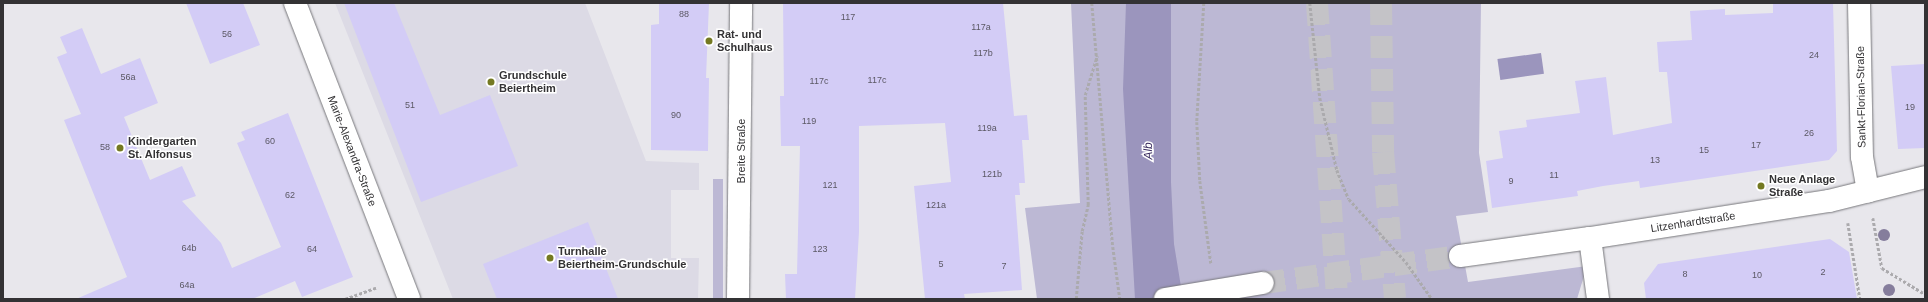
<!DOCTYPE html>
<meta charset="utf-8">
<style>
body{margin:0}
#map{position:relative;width:1928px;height:302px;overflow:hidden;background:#e8e7ec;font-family:Helvetica,sans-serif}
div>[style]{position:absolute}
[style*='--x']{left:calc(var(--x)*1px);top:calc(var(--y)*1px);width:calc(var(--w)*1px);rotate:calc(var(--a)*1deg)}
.built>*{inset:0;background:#dcdae5}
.green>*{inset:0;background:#bcb8d4;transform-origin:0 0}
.water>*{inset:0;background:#9b95bd;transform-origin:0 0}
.building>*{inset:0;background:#d3ccf6}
.minor-tunnel>*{height:22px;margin-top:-11px;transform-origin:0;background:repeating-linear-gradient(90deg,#c4c3c7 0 22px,transparent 0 33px)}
.highway-tunnel>*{height:22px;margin-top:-11px;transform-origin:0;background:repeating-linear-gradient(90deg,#c4c3c7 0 22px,transparent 0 33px)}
.path>*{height:2.5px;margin-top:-1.25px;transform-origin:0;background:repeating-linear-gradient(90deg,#abaaad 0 3px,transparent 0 5px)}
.roads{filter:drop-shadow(0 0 1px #77777b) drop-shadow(0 0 1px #77777b)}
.minor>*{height:22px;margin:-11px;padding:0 11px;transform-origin:11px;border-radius:11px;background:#fff}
.trees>*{width:12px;height:12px;margin:-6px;border-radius:50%;background:#857d9c}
.dots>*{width:11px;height:11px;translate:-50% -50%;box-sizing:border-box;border:2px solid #fff;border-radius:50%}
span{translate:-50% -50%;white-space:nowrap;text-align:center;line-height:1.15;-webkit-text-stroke:3px #fff;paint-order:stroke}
.number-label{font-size:9px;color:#5b5864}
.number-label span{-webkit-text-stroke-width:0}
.poi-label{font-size:11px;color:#333234;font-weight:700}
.left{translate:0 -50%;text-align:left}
.street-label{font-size:11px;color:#333234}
.water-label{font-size:12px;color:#36285c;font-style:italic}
.frame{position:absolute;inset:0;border:4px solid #333234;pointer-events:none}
</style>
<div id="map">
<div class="built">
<div style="clip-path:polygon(335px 3px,585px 3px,646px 161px,699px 163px,699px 190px,671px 190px,671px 258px,699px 258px,698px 299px,453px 299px)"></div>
</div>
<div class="green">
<div style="clip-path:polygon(1071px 3px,1481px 3px,1479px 153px,1488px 212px,1456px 216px,1468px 282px,1587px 266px,1577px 299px,1037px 299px,1025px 208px,1080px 203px)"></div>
<div style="left:723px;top:179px;width:120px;height:10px;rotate:90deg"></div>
</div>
<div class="water">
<div style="clip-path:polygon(1126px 3px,1171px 3px,1171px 182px,1174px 244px,1183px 299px,1135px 299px,1123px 89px)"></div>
<div style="left:1541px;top:53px;width:21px;height:44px;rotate:82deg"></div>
</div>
<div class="building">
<div style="clip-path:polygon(186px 3px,243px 3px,260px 45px,210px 64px)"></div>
<div style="clip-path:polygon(344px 3px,394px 3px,440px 115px,490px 95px,518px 166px,421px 202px)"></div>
<div style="clip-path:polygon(659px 3px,709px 3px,706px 78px,709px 78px,708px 151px,651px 150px,651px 25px,659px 24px)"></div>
<div style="clip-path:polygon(783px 3px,1003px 3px,1014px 116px,1027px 115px,1029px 140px,1022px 140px,1025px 183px,1019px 183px,1020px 195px,1015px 195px,1022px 290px,964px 294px,965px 299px,925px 299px,914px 186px,951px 182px,945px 123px,859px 126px,859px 232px,855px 299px,786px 299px,785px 274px,797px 274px,800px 146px,781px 146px,780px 96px,784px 96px)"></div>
<div style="clip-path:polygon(1773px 3px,1833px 3px,1837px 151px,1829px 160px,1640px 188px,1639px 181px,1603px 186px,1577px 191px,1578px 196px,1492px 208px,1486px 161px,1503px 158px,1499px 131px,1527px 127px,1526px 120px,1580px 113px,1575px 81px,1606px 77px,1613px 135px,1672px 123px,1667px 72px,1659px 72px,1657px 42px,1692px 40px,1690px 11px,1725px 9px,1725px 15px,1773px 13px)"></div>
<div style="clip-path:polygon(82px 28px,101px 74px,140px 58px,158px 103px,124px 117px,150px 180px,182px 166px,196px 196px,182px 201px,221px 243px,232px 268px,281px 247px,237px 143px,245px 140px,241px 132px,288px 113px,353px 277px,302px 297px,295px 281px,252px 299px,76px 299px,127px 277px,64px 120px,81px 114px,57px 57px,67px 53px,60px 37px)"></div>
<div style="clip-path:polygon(1925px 64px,1925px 148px,1898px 149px,1891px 66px)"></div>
<div style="clip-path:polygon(588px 222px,618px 299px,497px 299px,483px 264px)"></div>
<div style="clip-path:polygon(1830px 239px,1849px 252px,1857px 299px,1646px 299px,1644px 283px,1658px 264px)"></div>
</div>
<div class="minor-tunnel">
<div style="--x:1263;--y:283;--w:199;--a:-7.8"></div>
</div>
<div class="highway-tunnel">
<div style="--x:1317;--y:3;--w:297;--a:86.1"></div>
<div style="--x:1381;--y:3;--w:149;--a:89.2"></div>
<div style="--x:1383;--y:152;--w:147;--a:85.3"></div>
</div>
<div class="path">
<div style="--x:1092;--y:3;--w:245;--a:85.1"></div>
<div style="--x:1113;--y:247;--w:52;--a:82.3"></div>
<div style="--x:1204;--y:3;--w:119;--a:93.4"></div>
<div style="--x:1197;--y:122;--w:59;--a:87.1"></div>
<div style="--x:1200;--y:181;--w:83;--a:82.4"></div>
<div style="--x:1310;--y:3;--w:96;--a:84"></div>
<div style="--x:1320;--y:98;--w:74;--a:76.7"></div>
<div style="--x:1337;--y:170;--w:31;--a:68"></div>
<div style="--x:1349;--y:199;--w:85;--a:47.9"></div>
<div style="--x:1406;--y:262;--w:45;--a:54.9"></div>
<div style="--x:1873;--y:218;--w:51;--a:79.8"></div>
<div style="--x:1882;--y:268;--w:50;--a:31.2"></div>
<div style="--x:1848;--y:223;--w:77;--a:81"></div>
<div style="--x:345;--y:299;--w:33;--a:-20"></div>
<div style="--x:1076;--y:299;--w:68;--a:-85"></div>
<div style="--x:1082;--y:231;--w:27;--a:-77"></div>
<div style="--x:1088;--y:205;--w:110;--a:-91.6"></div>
<div style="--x:1085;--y:95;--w:41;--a:-72.9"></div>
</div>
<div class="roads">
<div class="minor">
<div style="--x:295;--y:3;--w:317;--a:68.9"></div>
<div style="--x:1859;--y:3;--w:154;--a:88.9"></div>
<div style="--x:1862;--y:157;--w:35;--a:80"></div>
<div style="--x:1590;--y:238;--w:62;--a:82.5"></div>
<div style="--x:1460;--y:256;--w:131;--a:-7.9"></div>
<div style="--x:1590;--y:238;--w:242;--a:-8.8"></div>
<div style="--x:1829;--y:201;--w:99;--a:-14"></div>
<div style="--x:738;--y:299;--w:296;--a:-89.4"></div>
<div style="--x:1165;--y:299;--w:99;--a:-9.3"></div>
</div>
</div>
<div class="trees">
<div style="left:1884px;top:235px"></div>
<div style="left:1889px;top:290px"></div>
</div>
<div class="dots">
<div style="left:709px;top:41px;background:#747922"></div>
<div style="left:491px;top:82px;background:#747922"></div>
<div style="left:120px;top:148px;background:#747922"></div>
<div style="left:1761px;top:186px;background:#747922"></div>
<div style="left:550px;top:258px;background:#747922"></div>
</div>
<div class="number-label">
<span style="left:684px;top:14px">88</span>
<span style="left:848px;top:17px">117</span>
<span style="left:981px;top:27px">117a</span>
<span style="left:227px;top:34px">56</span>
<span style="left:983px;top:53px">117b</span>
<span style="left:1814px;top:55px">24</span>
<span style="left:128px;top:77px">56a</span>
<span style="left:877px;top:80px">117c</span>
<span style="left:819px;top:81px">117c</span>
<span style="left:410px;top:105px">51</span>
<span style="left:1910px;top:107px">19</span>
<span style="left:676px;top:115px">90</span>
<span style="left:809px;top:121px">119</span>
<span style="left:987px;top:128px">119a</span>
<span style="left:1809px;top:133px">26</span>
<span style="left:270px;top:141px">60</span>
<span style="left:1756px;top:145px">17</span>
<span style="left:105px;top:147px">58</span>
<span style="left:1704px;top:150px">15</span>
<span style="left:1655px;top:160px">13</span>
<span style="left:992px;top:174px">121b</span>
<span style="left:1554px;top:175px">11</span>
<span style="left:1511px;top:181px">9</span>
<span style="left:830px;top:185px">121</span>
<span style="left:290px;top:195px">62</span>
<span style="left:936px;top:205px">121a</span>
<span style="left:189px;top:248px">64b</span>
<span style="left:312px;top:249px">64</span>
<span style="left:820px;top:249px">123</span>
<span style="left:941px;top:264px">5</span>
<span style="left:1004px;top:266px">7</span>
<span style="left:1823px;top:272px">2</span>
<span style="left:1685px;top:274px">8</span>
<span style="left:1757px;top:275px">10</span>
<span style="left:187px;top:285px">64a</span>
</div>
<div class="poi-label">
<span class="left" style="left:717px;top:41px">Rat- und<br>Schulhaus</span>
<span class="left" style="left:499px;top:82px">Grundschule<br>Beiertheim</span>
<span class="left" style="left:128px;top:148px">Kindergarten<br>St. Alfonsus</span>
<span class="left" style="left:1769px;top:186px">Neue Anlage<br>Straße</span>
<span class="left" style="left:558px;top:258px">Turnhalle<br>Beiertheim-Grundschule</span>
</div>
<div class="street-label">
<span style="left:1861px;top:97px;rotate:-91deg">Sankt-Florian-Straße</span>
<span style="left:352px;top:151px;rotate:69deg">Marie-Alexandra-Straße</span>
<span style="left:741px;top:151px;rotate:-90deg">Breite Straße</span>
<span style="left:1693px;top:222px;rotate:-9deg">Litzenhardtstraße</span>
</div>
<div class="water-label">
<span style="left:1149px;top:151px;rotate:-91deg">Alb</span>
</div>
<div class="frame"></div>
</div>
